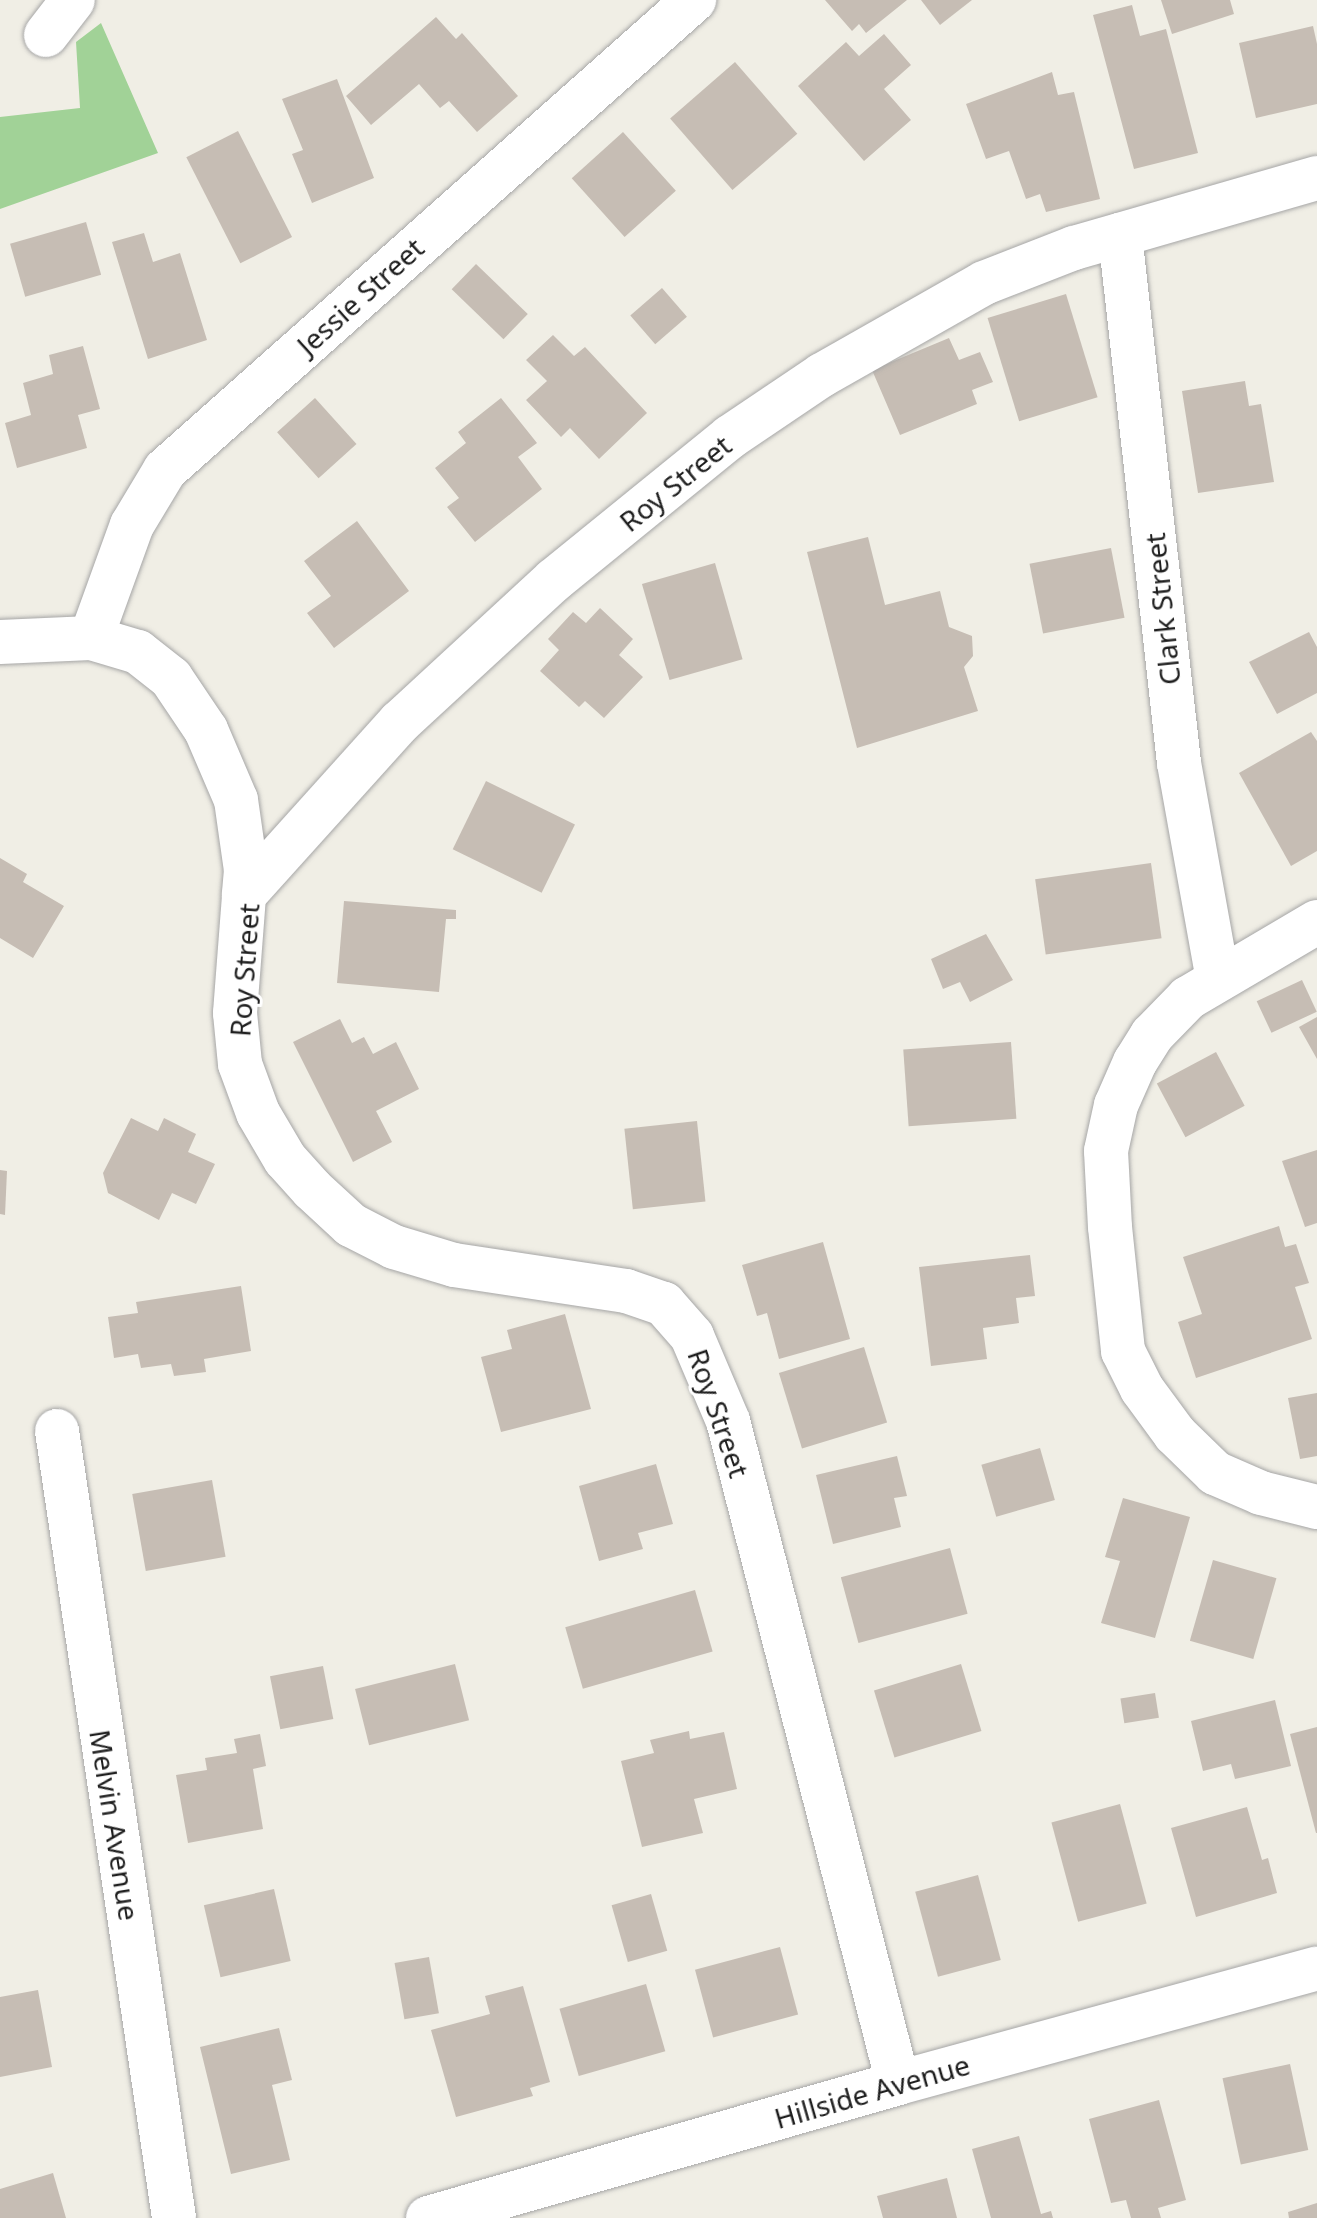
<!DOCTYPE html>
<style>
body{margin:0}
#map{position:relative;width:1317px;height:2218px;overflow:hidden;background:#f0eee5;font-family:"Noto Sans",sans-serif}
div>[style]{position:absolute}
[style*='--x']{left:calc(var(--x)*1px);top:calc(var(--y)*1px);width:calc(var(--w)*1px);rotate:calc(var(--a)*1deg)}
.forest>*{inset:0;background:#a1d297}
.building>*{inset:0;background:#c6bdb4;transform-origin:0 0}
.roads{filter:drop-shadow(0 0 2px #a6a6a6) drop-shadow(0 0 2px #a6a6a6)}
.minor>*{height:44px;margin:-22px;padding:0 22px;transform-origin:22px;border-radius:22px;background:#fff}
span{translate:-50% -50%;white-space:nowrap;text-align:center;line-height:1.15;-webkit-text-stroke:6px #fff;paint-order:stroke}
.street-label{font-size:28px;color:#1f1f1f}
</style>
<div id="map">
<div class="forest">
<div style="clip-path:polygon(101px 23px,158px 153px,0 209px,0 117px,80px 108px,76px 42px)"></div>
</div>
<div class="building">
<div style="clip-path:polygon(825px 0,907px 0,866px 33px,859px 24px,852px 31px)"></div>
<div style="clip-path:polygon(921px 0,972px 0,940px 25px)"></div>
<div style="clip-path:polygon(1161px 0,1230px 0,1234px 14px,1172px 34px)"></div>
<div style="clip-path:polygon(1132px 5px,1140px 36px,1166px 29px,1198px 153px,1134px 169px,1093px 15px)"></div>
<div style="clip-path:polygon(436px 17px,456px 39px,462px 33px,518px 96px,477px 132px,449px 101px,440px 108px,419px 84px,371px 125px,346px 96px)"></div>
<div style="clip-path:polygon(1313px 26px,1317px 44px,1317px 104px,1256px 118px,1239px 43px)"></div>
<div style="clip-path:polygon(884px 34px,911px 65px,884px 89px,911px 120px,864px 161px,798px 86px,846px 42px,859px 56px)"></div>
<div style="left:735px;top:62px;width:95px;height:86px;rotate:49deg"></div>
<div style="clip-path:polygon(1052px 72px,1058px 95px,1074px 92px,1100px 199px,1046px 212px,1040px 194px,1026px 199px,1009px 151px,986px 159px,966px 104px)"></div>
<div style="clip-path:polygon(337px 79px,374px 178px,312px 203px,292px 154px,303px 150px,282px 99px)"></div>
<div style="left:238px;top:131px;width:119px;height:58px;rotate:63deg"></div>
<div style="left:623px;top:132px;width:79px;height:69px;rotate:48deg"></div>
<div style="left:86px;top:222px;width:55px;height:79px;rotate:74deg"></div>
<div style="clip-path:polygon(144px 233px,153px 262px,180px 253px,207px 340px,148px 359px,112px 242px)"></div>
<div style="left:476px;top:264px;width:72px;height:35px;rotate:44deg"></div>
<div style="left:662px;top:288px;width:38px;height:42px;rotate:49deg"></div>
<div style="left:1066px;top:294px;width:108px;height:82px;rotate:73deg"></div>
<div style="clip-path:polygon(553px 335px,574px 356px,585px 347px,647px 413px,599px 459px,570px 428px,561px 437px,526px 400px,547px 381px,526px 360px)"></div>
<div style="clip-path:polygon(949px 338px,959px 360px,980px 352px,993px 382px,972px 390px,977px 404px,900px 435px,872px 370px)"></div>
<div style="clip-path:polygon(83px 346px,100px 409px,78px 415px,87px 448px,17px 468px,5px 423px,31px 415px,23px 383px,53px 374px,49px 355px)"></div>
<div style="clip-path:polygon(1245px 381px,1249px 406px,1261px 404px,1274px 482px,1198px 493px,1182px 391px)"></div>
<div style="left:315px;top:398px;width:62px;height:51px;rotate:48deg"></div>
<div style="clip-path:polygon(501px 398px,537px 443px,518px 457px,542px 489px,475px 542px,447px 507px,459px 498px,435px 468px,466px 443px,458px 432px)"></div>
<div style="clip-path:polygon(357px 521px,409px 591px,334px 648px,307px 613px,331px 596px,304px 561px)"></div>
<div style="clip-path:polygon(868px 537px,885px 605px,940px 591px,949px 627px,972px 636px,973px 656px,964px 667px,978px 711px,857px 748px,807px 552px)"></div>
<div style="left:1111px;top:548px;width:71px;height:83px;rotate:79deg"></div>
<div style="left:715px;top:563px;width:100px;height:76px;rotate:74deg"></div>
<div style="clip-path:polygon(600px 608px,633px 639px,619px 655px,643px 677px,604px 718px,585px 701px,579px 707px,540px 671px,559px 650px,548px 639px,573px 612px,586px 623px)"></div>
<div style="clip-path:polygon(1309px 632px,1317px 647px,1317px 693px,1277px 714px,1249px 662px)"></div>
<div style="clip-path:polygon(1311px 732px,1317px 741px,1317px 851px,1291px 866px,1239px 773px)"></div>
<div style="left:486px;top:781px;width:99px;height:76px;rotate:26deg"></div>
<div style="clip-path:polygon(0 858px,27px 874px,23px 882px,64px 906px,33px 958px,0 938px)"></div>
<div style="left:1151px;top:863px;width:76px;height:117px;rotate:82deg"></div>
<div style="clip-path:polygon(344px 901px,456px 910px,456px 919px,446px 919px,439px 992px,337px 983px)"></div>
<div style="clip-path:polygon(986px 934px,1013px 980px,970px 1002px,960px 982px,943px 989px,931px 959px)"></div>
<div style="left:1302px;top:980px;width:35px;height:50px;rotate:65deg"></div>
<div style="clip-path:polygon(1317px 1017px,1317px 1059px,1299px 1027px)"></div>
<div style="clip-path:polygon(340px 1019px,352px 1043px,364px 1037px,373px 1054px,396px 1042px,419px 1089px,376px 1111px,392px 1142px,353px 1162px,293px 1042px)"></div>
<div style="left:1011px;top:1042px;width:77px;height:108px;rotate:86deg"></div>
<div style="left:1216px;top:1052px;width:61px;height:67px;rotate:62deg"></div>
<div style="clip-path:polygon(131px 1118px,158px 1131px,164px 1118px,196px 1134px,188px 1152px,215px 1164px,196px 1204px,172px 1193px,159px 1220px,108px 1193px,103px 1173px)"></div>
<div style="left:697px;top:1121px;width:81px;height:73px;rotate:84deg"></div>
<div style="clip-path:polygon(1317px 1150px,1317px 1223px,1305px 1227px,1282px 1161px)"></div>
<div style="clip-path:polygon(0 1170px,7px 1171px,5px 1215px,0 1214px)"></div>
<div style="clip-path:polygon(1279px 1226px,1285px 1247px,1296px 1244px,1309px 1283px,1295px 1287px,1312px 1339px,1196px 1378px,1178px 1322px,1202px 1314px,1183px 1257px)"></div>
<div style="clip-path:polygon(823px 1242px,850px 1339px,779px 1359px,767px 1313px,757px 1316px,742px 1265px)"></div>
<div style="clip-path:polygon(1030px 1255px,1035px 1296px,1016px 1298px,1019px 1323px,983px 1328px,987px 1359px,931px 1366px,919px 1267px)"></div>
<div style="clip-path:polygon(241px 1286px,251px 1351px,204px 1359px,206px 1372px,174px 1376px,171px 1364px,141px 1368px,138px 1354px,114px 1358px,108px 1317px,138px 1313px,136px 1302px)"></div>
<div style="clip-path:polygon(565px 1314px,591px 1409px,501px 1432px,481px 1357px,512px 1349px,507px 1330px)"></div>
<div style="left:864px;top:1347px;width:79px;height:89px;rotate:73deg"></div>
<div style="clip-path:polygon(1317px 1393px,1317px 1456px,1300px 1459px,1288px 1398px)"></div>
<div style="left:1040px;top:1448px;width:54px;height:61px;rotate:74deg"></div>
<div style="clip-path:polygon(897px 1456px,907px 1496px,894px 1498px,901px 1527px,833px 1544px,816px 1475px)"></div>
<div style="clip-path:polygon(656px 1464px,673px 1524px,638px 1533px,643px 1549px,599px 1561px,579px 1486px)"></div>
<div style="left:212px;top:1480px;width:78px;height:81px;rotate:80deg"></div>
<div style="clip-path:polygon(1123px 1498px,1190px 1517px,1155px 1638px,1101px 1623px,1120px 1561px,1105px 1557px)"></div>
<div style="left:950px;top:1548px;width:68px;height:113px;rotate:75deg"></div>
<div style="left:1213px;top:1560px;width:66px;height:84px;rotate:16deg"></div>
<div style="left:695px;top:1590px;width:64px;height:135px;rotate:74deg"></div>
<div style="left:455px;top:1664px;width:58px;height:103px;rotate:76deg"></div>
<div style="left:961px;top:1664px;width:70px;height:91px;rotate:73deg"></div>
<div style="left:323px;top:1666px;width:54px;height:54px;rotate:79deg"></div>
<div style="left:1155px;top:1693px;width:25px;height:35px;rotate:81deg"></div>
<div style="clip-path:polygon(1275px 1700px,1291px 1766px,1235px 1779px,1231px 1764px,1203px 1771px,1191px 1721px)"></div>
<div style="clip-path:polygon(1317px 1727px,1317px 1833px,1316px 1833px,1290px 1734px)"></div>
<div style="clip-path:polygon(689px 1731px,690px 1739px,724px 1732px,737px 1789px,694px 1799px,703px 1833px,642px 1847px,621px 1761px,654px 1753px,650px 1740px)"></div>
<div style="clip-path:polygon(260px 1734px,266px 1766px,253px 1769px,263px 1829px,188px 1843px,176px 1775px,207px 1770px,205px 1758px,237px 1753px,234px 1739px)"></div>
<div style="left:1120px;top:1804px;width:103px;height:71px;rotate:75deg"></div>
<div style="clip-path:polygon(1247px 1807px,1262px 1860px,1268px 1858px,1277px 1893px,1196px 1917px,1171px 1828px)"></div>
<div style="left:978px;top:1875px;width:88px;height:65px;rotate:75deg"></div>
<div style="left:274px;top:1889px;width:74px;height:72px;rotate:77deg"></div>
<div style="left:651px;top:1894px;width:59px;height:41px;rotate:74deg"></div>
<div style="left:780px;top:1947px;width:70px;height:88px;rotate:75deg"></div>
<div style="left:429px;top:1957px;width:57px;height:35px;rotate:80deg"></div>
<div style="left:646px;top:1984px;width:70px;height:90px;rotate:74deg"></div>
<div style="clip-path:polygon(523px 1986px,550px 2082px,530px 2088px,533px 2096px,456px 2117px,431px 2030px,490px 2014px,485px 1996px)"></div>
<div style="clip-path:polygon(38px 1990px,52px 2067px,0 2077px,0 1997px)"></div>
<div style="clip-path:polygon(279px 2028px,292px 2080px,272px 2085px,290px 2160px,231px 2174px,200px 2047px)"></div>
<div style="left:1290px;top:2064px;width:88px;height:69px;rotate:78deg"></div>
<div style="clip-path:polygon(1159px 2100px,1186px 2200px,1158px 2208px,1161px 2218px,1131px 2218px,1126px 2200px,1111px 2203px,1089px 2119px)"></div>
<div style="clip-path:polygon(1019px 2136px,1041px 2214px,1051px 2211px,1053px 2218px,991px 2218px,972px 2149px)"></div>
<div style="clip-path:polygon(53px 2173px,66px 2218px,0 2218px,0 2189px)"></div>
<div style="clip-path:polygon(947px 2178px,957px 2218px,883px 2218px,877px 2196px)"></div>
<div style="clip-path:polygon(1317px 2203px,1317px 2218px,1289px 2218px,1288px 2212px)"></div>
</div>
<div class="roads">
<div class="minor">
<div style="--x:46;--y:35;--w:44;--a:-52.4"></div>
<div style="--x:1120;--y:235;--w:531;--a:83.62"></div>
<div style="--x:1179;--y:763;--w:220;--a:79.8"></div>
<div style="--x:91;--y:638;--w:120;--a:-70.1"></div>
<div style="--x:132;--y:525;--w:64;--a:-59"></div>
<div style="--x:165;--y:470;--w:708;--a:-41.62"></div>
<div style="--x:0;--y:642;--w:91;--a:-2.5"></div>
<div style="--x:91;--y:638;--w:49;--a:16.6"></div>
<div style="--x:138;--y:652;--w:42;--a:38.2"></div>
<div style="--x:171;--y:678;--w:63;--a:56.1"></div>
<div style="--x:206;--y:730;--w:76;--a:66.8"></div>
<div style="--x:236;--y:800;--w:71;--a:81.9"></div>
<div style="--x:246;--y:870;--w:25;--a:95"></div>
<div style="--x:1317;--y:922;--w:150;--a:149.5"></div>
<div style="--x:1188;--y:998;--w:52;--a:134.2"></div>
<div style="--x:1152;--y:1035;--w:32;--a:122"></div>
<div style="--x:1135;--y:1062;--w:47;--a:113.8"></div>
<div style="--x:1116;--y:1105;--w:47;--a:102.3"></div>
<div style="--x:1106;--y:1151;--w:76;--a:87"></div>
<div style="--x:1110;--y:1227;--w:125;--a:84"></div>
<div style="--x:1123;--y:1351;--w:42;--a:63.4"></div>
<div style="--x:1142;--y:1389;--w:56;--a:53.7"></div>
<div style="--x:1175;--y:1434;--w:56;--a:44.3"></div>
<div style="--x:1215;--y:1473;--w:50;--a:23.5"></div>
<div style="--x:1261;--y:1493;--w:58;--a:14"></div>
<div style="--x:57;--y:1431;--w:796;--a:81.54"></div>
<div style="--x:898;--y:2083;--w:683;--a:-104.4"></div>
<div style="--x:728;--y:1421;--w:92;--a:-113"></div>
<div style="--x:692;--y:1336;--w:43;--a:-131.2"></div>
<div style="--x:664;--y:1304;--w:40;--a:-161.1"></div>
<div style="--x:626;--y:1291;--w:174;--a:-171.4"></div>
<div style="--x:454;--y:1265;--w:63;--a:-163.3"></div>
<div style="--x:394;--y:1247;--w:48;--a:-152.9"></div>
<div style="--x:351;--y:1225;--w:53;--a:-137.3"></div>
<div style="--x:312;--y:1189;--w:40;--a:-132"></div>
<div style="--x:285;--y:1159;--w:53;--a:-120.4"></div>
<div style="--x:258;--y:1113;--w:52;--a:-110.2"></div>
<div style="--x:240;--y:1064;--w:51;--a:-95.6"></div>
<div style="--x:235;--y:1013;--w:118;--a:-85.6"></div>
<div style="--x:244;--y:895;--w:233;--a:-48"></div>
<div style="--x:400;--y:722;--w:209;--a:-42.7"></div>
<div style="--x:554;--y:580;--w:227;--a:-39.1"></div>
<div style="--x:730;--y:437;--w:111;--a:-34"></div>
<div style="--x:822;--y:375;--w:186;--a:-29.6"></div>
<div style="--x:984;--y:283;--w:97;--a:-21.3"></div>
<div style="--x:1074;--y:248;--w:253;--a:-16.1"></div>
<div style="--x:428;--y:2218;--w:489;--a:-16"></div>
<div style="--x:898;--y:2083;--w:434;--a:-15.3"></div>
</div>
</div>
<div class="street-label">
<span style="left:360px;top:296px;rotate:-42deg">Jessie Street</span>
<span style="left:675px;top:483px;rotate:-39deg">Roy Street</span>
<span style="left:1162px;top:609px;rotate:-96deg">Clark Street</span>
<span style="left:244px;top:970px;rotate:-86deg">Roy Street</span>
<span style="left:719px;top:1413px;rotate:71deg">Roy Street</span>
<span style="left:115px;top:1825px;rotate:81deg">Melvin Avenue</span>
<span style="left:872px;top:2091px;rotate:-16deg">Hillside Avenue</span>
</div>
</div>
